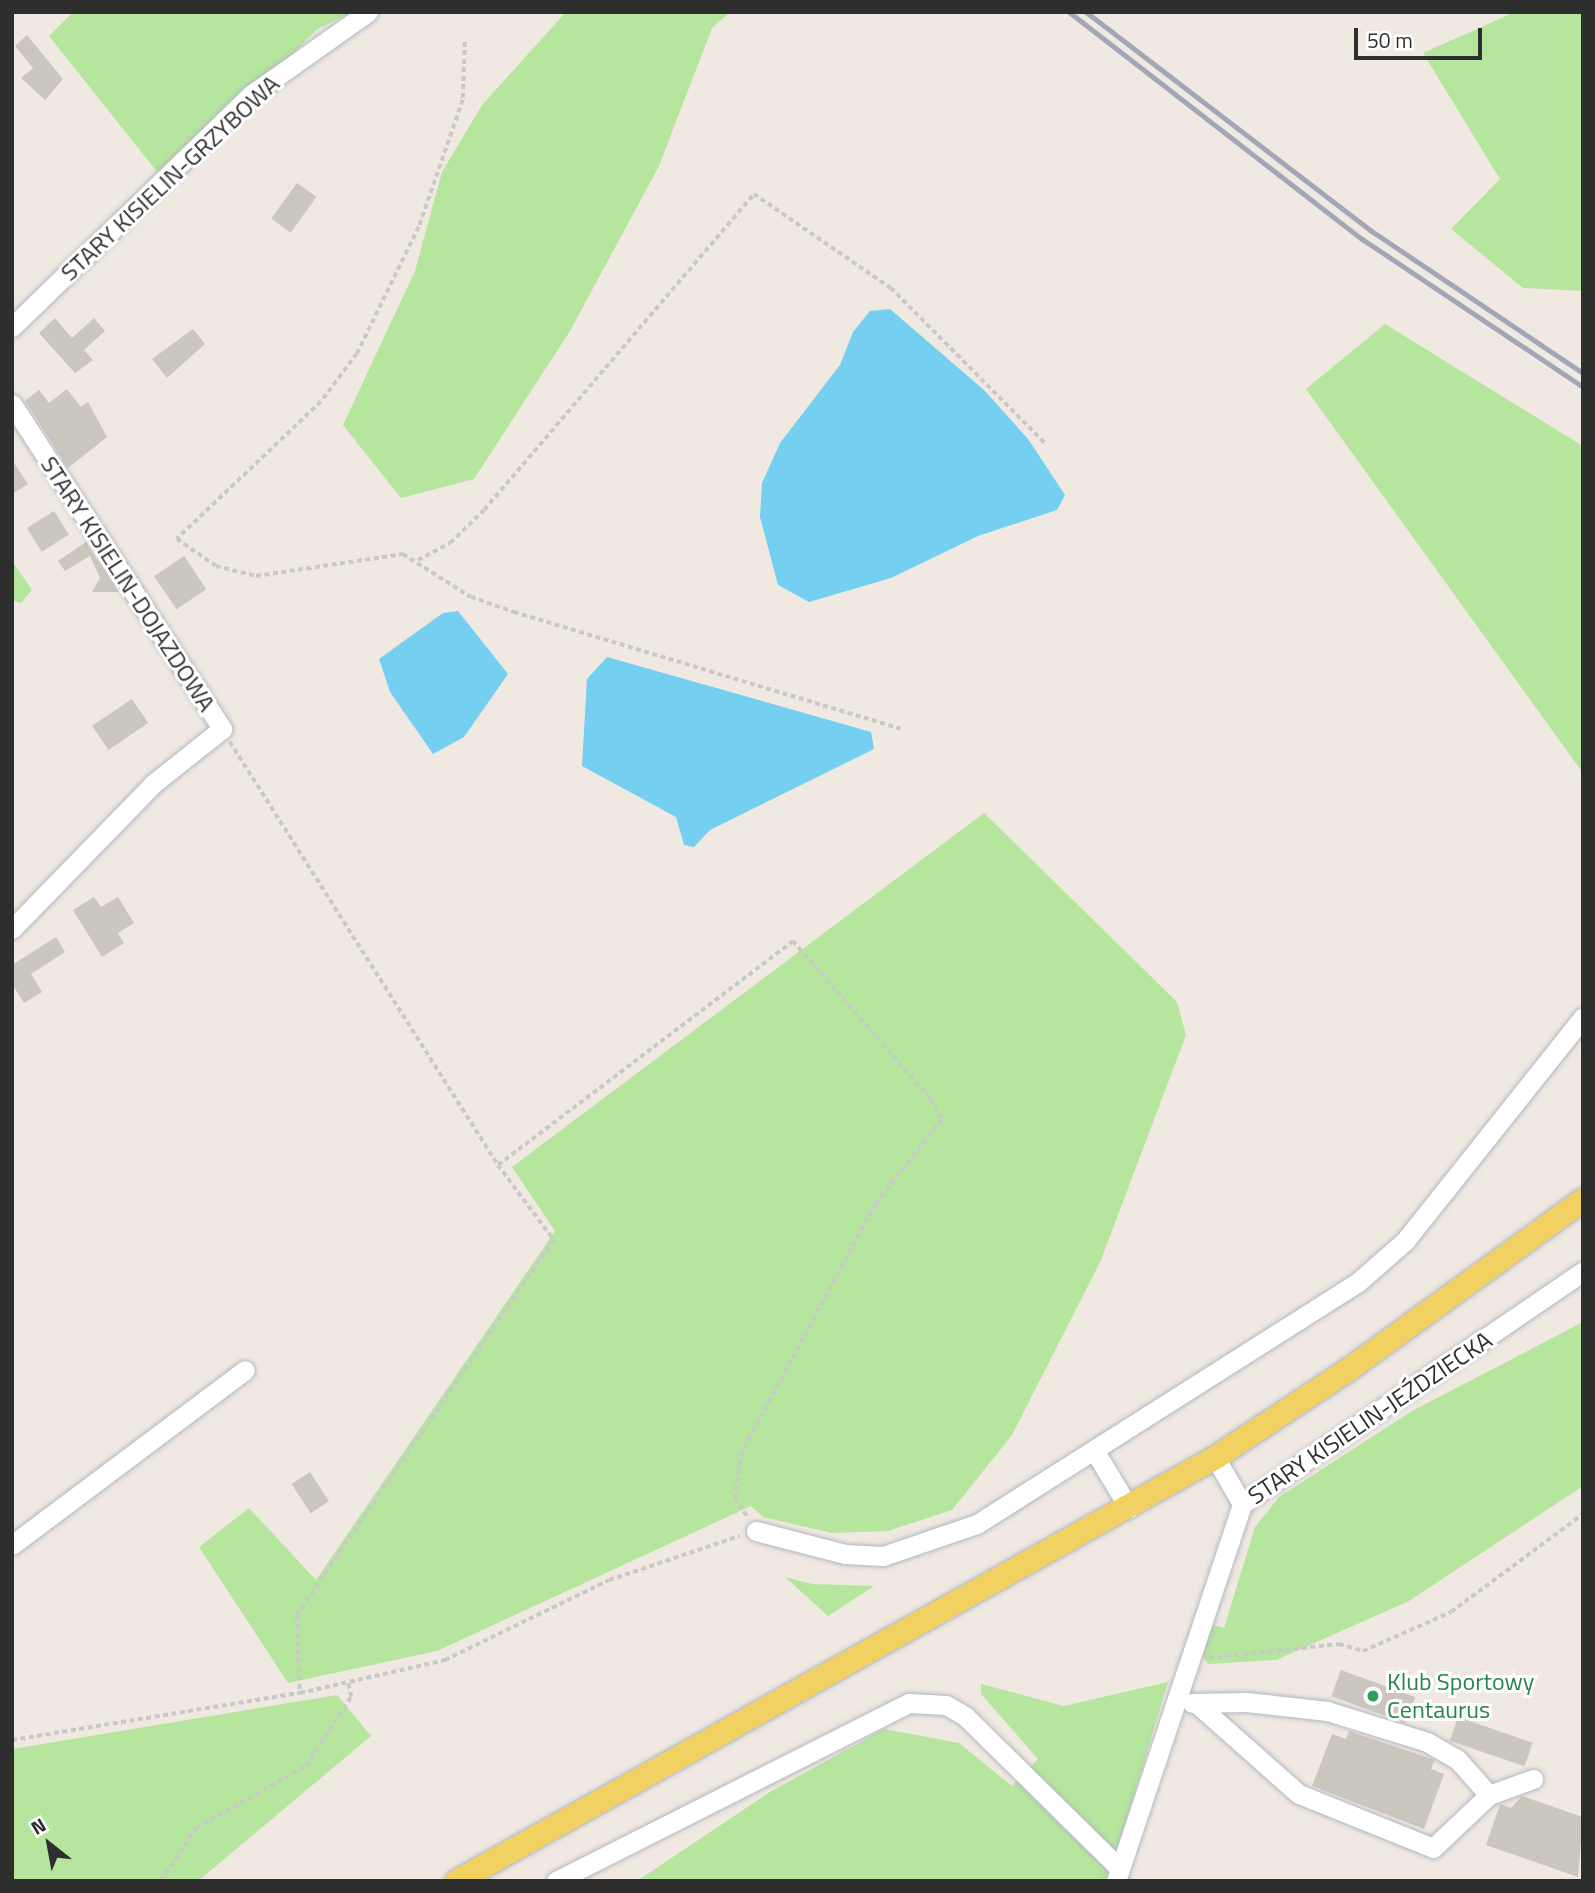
<!DOCTYPE html>
<meta charset="utf-8">
<style>
body{margin:0}
#map{position:relative;width:1595px;height:1893px;overflow:hidden;background:#efe9e1;font-family:"Titillium Web",sans-serif}
div>[style]{position:absolute}
[style*='--x']{left:calc(var(--x)*1px);top:calc(var(--y)*1px);width:calc(var(--w)*1px);rotate:calc(var(--a)*1deg)}
.green>*{inset:0;background:#b6e59e}
.water>*{inset:0;background:#75cff0}
.building>*{inset:0;background:#cbc7bf;transform-origin:0 0}
.path>*{height:3.5px;margin-top:-1.75px;transform-origin:0;background:repeating-linear-gradient(90deg,#c9c9c9 0 5px,transparent 0 8.5px)}
.roads{filter:drop-shadow(0 0 2px #b4b7c1) drop-shadow(0 0 2px #b4b7c1)}
.minor>*{height:19px;margin:-9.5px;padding:0 9.5px;transform-origin:9.5px;border-radius:9.5px;background:#fff}
.major>*{height:23px;margin:-11.5px;padding:0 11.5px;transform-origin:11.5px;border-radius:11.5px;background:#f2d163}
.rail>*{height:5px;margin:-2.5px;padding:0 2.5px;transform-origin:2.5px;border-radius:2.5px;background:#a3a6b8}
.dots>*{width:19px;height:19px;translate:-50% -50%;box-sizing:border-box;border:4px solid #fff;border-radius:50%}
span{translate:-50% -50%;white-space:nowrap;text-align:center;line-height:1.15;-webkit-text-stroke:6px #fff;paint-order:stroke}
.street-label{font-size:24px;color:#2e2e2e}
.leisure-label{font-size:24px;color:#27864d}
.left{translate:0 -50%;text-align:left}
.frame{position:absolute;inset:0;border:14px solid #2e2e2e;pointer-events:none}
.north{position:absolute;left:14px;top:1809px;width:70px;height:70px;-webkit-text-stroke:5px #fff;paint-order:stroke;rotate:329deg;font-size:19px;font-weight:700;line-height:28px;text-align:center;color:#2e2e2e}
.north::after{content:'';display:block;margin:auto;width:24px;height:32px;background:#2e2e2e;clip-path:polygon(50% 0,100% 100%,50% 72%,0 100%)}
.scale{position:absolute;left:1354px;top:28px;width:128px;height:32px;box-sizing:border-box;border:4px solid #2e2e2e;border-top:0;padding-left:9px;font-size:21px;line-height:24px;white-space:nowrap;color:#2e2e2e;-webkit-text-stroke:5px #fff;paint-order:stroke}
</style>
<div id="map">
<div class="green">
<div style="clip-path:polygon(73px 12px,352px 12px,316px 30px,166px 183px,49px 36px)"></div>
<div style="clip-path:polygon(566px 12px,730px 12px,712px 28px,659px 166px,570px 331px,474px 479px,401px 498px,343px 425px,415px 271px,442px 172px,482px 105px)"></div>
<div style="clip-path:polygon(1515px 12px,1583px 12px,1583px 291px,1523px 288px,1451px 229px,1500px 179px,1423px 53px)"></div>
<div style="clip-path:polygon(1385px 324px,1583px 446px,1583px 773px,1306px 389px)"></div>
<div style="clip-path:polygon(12px 561px,32px 590px,21px 603px,12px 600px)"></div>
<div style="clip-path:polygon(984px 813px,1177px 1002px,1186px 1035px,1101px 1260px,1012px 1435px,952px 1510px,888px 1531px,832px 1533px,763px 1517px,751px 1506px,437px 1651px,288px 1683px,199px 1547px,249px 1508px,316px 1580px,555px 1231px,512px 1167px)"></div>
<div style="clip-path:polygon(1583px 1322px,1583px 1486px,1409px 1601px,1276px 1660px,1208px 1664px,1199px 1650px,1208px 1623px,1224px 1628px,1255px 1527px,1279px 1497px,1412px 1411px)"></div>
<div style="clip-path:polygon(785px 1577px,812px 1584px,874px 1586px,828px 1616px)"></div>
<div style="clip-path:polygon(1168px 1682px,1108px 1881px,637px 1881px,770px 1792px,884px 1729px,959px 1743px,1012px 1786px,1038px 1759px,981px 1694px,981px 1684px,1064px 1706px)"></div>
<div style="clip-path:polygon(337px 1695px,371px 1736px,198px 1881px,12px 1881px,12px 1749px)"></div>
</div>
<div class="water">
<div style="clip-path:polygon(890px 309px,984px 390px,1028px 439px,1065px 495px,1057px 510px,978px 536px,891px 578px,809px 602px,778px 585px,760px 517px,762px 483px,780px 443px,840px 365px,853px 332px,870px 311px)"></div>
<div style="clip-path:polygon(458px 611px,508px 674px,464px 737px,433px 754px,390px 692px,379px 659px,443px 613px)"></div>
<div style="clip-path:polygon(607px 657px,871px 732px,874px 749px,710px 830px,694px 847px,684px 845px,676px 817px,582px 766px,587px 679px)"></div>
</div>
<div class="building">
<div style="clip-path:polygon(27px 35px,63px 79px,45px 100px,21px 78px,33px 68px,15px 46px)"></div>
<div style="left:297px;top:183px;width:24px;height:44px;rotate:36deg"></div>
<div style="clip-path:polygon(55px 318px,72px 338px,94px 318px,105px 331px,84px 350px,93px 360px,75px 373px,39px 333px)"></div>
<div style="clip-path:polygon(193px 329px,205px 344px,167px 378px,152px 359px)"></div>
<div style="clip-path:polygon(67px 389px,81px 407px,88px 402px,107px 437px,68px 468px,25px 401px,39px 390px,49px 403px)"></div>
<div style="clip-path:polygon(12px 460px,28px 484px,12px 494px)"></div>
<div style="left:54px;top:511px;width:28px;height:32px;rotate:58deg"></div>
<div style="clip-path:polygon(86px 542px,119px 592px,92px 592px,100px 578px,90px 556px,65px 571px,58px 561px)"></div>
<div style="left:184px;top:556px;width:40px;height:36px;rotate:56deg"></div>
<div style="left:132px;top:699px;width:29px;height:48px;rotate:56deg"></div>
<div style="clip-path:polygon(94px 897px,101px 907px,118px 897px,134px 923px,118px 933px,124px 943px,102px 957px,73px 910px)"></div>
<div style="clip-path:polygon(56px 937px,65px 952px,31px 974px,42px 992px,24px 1003px,12px 984px,12px 965px)"></div>
<div style="left:310px;top:1472px;width:35px;height:22px;rotate:57deg"></div>
<div style="left:1341px;top:1670px;width:79px;height:28px;rotate:20deg"></div>
<div style="left:1458px;top:1717px;width:79px;height:25px;rotate:19deg"></div>
<div style="clip-path:polygon(1349px 1731px,1435px 1760px,1431px 1769px,1444px 1774px,1424px 1829px,1312px 1786px,1332px 1734px,1346px 1739px)"></div>
<div style="clip-path:polygon(1522px 1796px,1583px 1817px,1578px 1877px,1486px 1845px,1500px 1804px,1511px 1808px)"></div>
</div>
<div class="path">
<div style="--x:465;--y:42;--w:58;--a:92"></div>
<div style="--x:463;--y:100;--w:134;--a:109.1"></div>
<div style="--x:419;--y:227;--w:141;--a:116"></div>
<div style="--x:357;--y:354;--w:60;--a:126.9"></div>
<div style="--x:321;--y:402;--w:199;--a:136.4"></div>
<div style="--x:177;--y:539;--w:47;--a:34.7"></div>
<div style="--x:216;--y:566;--w:41;--a:14"></div>
<div style="--x:256;--y:576;--w:149;--a:-8.5"></div>
<div style="--x:403;--y:554;--w:80;--a:32.3"></div>
<div style="--x:471;--y:597;--w:46;--a:19.2"></div>
<div style="--x:514;--y:612;--w:404;--a:16.8"></div>
<div style="--x:418;--y:560;--w:36;--a:-28"></div>
<div style="--x:450;--y:543;--w:47;--a:-44.1"></div>
<div style="--x:484;--y:510;--w:416;--a:-49.5"></div>
<div style="--x:754;--y:194;--w:166;--a:34.5"></div>
<div style="--x:891;--y:288;--w:220;--a:45.2"></div>
<div style="--x:230;--y:742;--w:501;--a:57.64"></div>
<div style="--x:498;--y:1165;--w:94;--a:53.3"></div>
<div style="--x:554;--y:1240;--w:455;--a:124.4"></div>
<div style="--x:297;--y:1616;--w:76;--a:87.7"></div>
<div style="--x:498;--y:1165;--w:370;--a:-37.2"></div>
<div style="--x:793;--y:941;--w:210;--a:48.9"></div>
<div style="--x:931;--y:1099;--w:24;--a:62"></div>
<div style="--x:942;--y:1120;--w:107;--a:128.2"></div>
<div style="--x:876;--y:1204;--w:282;--a:118.4"></div>
<div style="--x:742;--y:1452;--w:46;--a:98.8"></div>
<div style="--x:735;--y:1497;--w:25;--a:58"></div>
<div style="--x:1209;--y:1658;--w:131;--a:-6.1"></div>
<div style="--x:1339;--y:1644;--w:25;--a:16"></div>
<div style="--x:1363;--y:1651;--w:96;--a:-23.9"></div>
<div style="--x:1451;--y:1612;--w:164;--a:-36.6"></div>
<div style="--x:12;--y:1740;--w:292;--a:-9.3"></div>
<div style="--x:300;--y:1693;--w:149;--a:-12.8"></div>
<div style="--x:445;--y:1660;--w:182;--a:-26"></div>
<div style="--x:609;--y:1580;--w:138;--a:-18.6"></div>
<div style="--x:161;--y:1881;--w:64;--a:-56.6"></div>
<div style="--x:196;--y:1828;--w:126;--a:-29.4"></div>
<div style="--x:306;--y:1766;--w:82;--a:-56.9"></div>
<div style="--x:351;--y:1697;--w:14;--a:-102"></div>
</div>
<div class="roads">
<div class="minor">
<div style="--x:12;--y:327;--w:334;--a:-44.2"></div>
<div style="--x:252;--y:94;--w:142;--a:-35.3"></div>
<div style="--x:12;--y:404;--w:387;--a:57.1"></div>
<div style="--x:222;--y:729;--w:87;--a:141.5"></div>
<div style="--x:154;--y:783;--w:204;--a:134.2"></div>
<div style="--x:1094;--y:1450;--w:68;--a:58.9"></div>
<div style="--x:1215;--y:1457;--w:54;--a:60.1"></div>
<div style="--x:756;--y:1531;--w:92;--a:14.5"></div>
<div style="--x:845;--y:1554;--w:38;--a:3"></div>
<div style="--x:883;--y:1556;--w:99;--a:-18.8"></div>
<div style="--x:977;--y:1524;--w:450;--a:-32.4"></div>
<div style="--x:1357;--y:1283;--w:64;--a:-41.2"></div>
<div style="--x:1405;--y:1241;--w:286;--a:-51.5"></div>
<div style="--x:12;--y:1545;--w:291;--a:-36.9"></div>
<div style="--x:1192;--y:1703;--w:55;--a:-1"></div>
<div style="--x:1247;--y:1702;--w:81;--a:6.4"></div>
<div style="--x:1327;--y:1711;--w:105;--a:17.2"></div>
<div style="--x:1427;--y:1742;--w:34;--a:30"></div>
<div style="--x:1457;--y:1759;--w:48;--a:48.4"></div>
<div style="--x:1196;--y:1703;--w:137;--a:41.5"></div>
<div style="--x:1299;--y:1794;--w:144;--a:21.9"></div>
<div style="--x:1433;--y:1848;--w:77;--a:-43.4"></div>
<div style="--x:1489;--y:1795;--w:47;--a:-20"></div>
<div style="--x:556;--y:1881;--w:395;--a:-26.8"></div>
<div style="--x:909;--y:1703;--w:37;--a:3"></div>
<div style="--x:946;--y:1705;--w:22;--a:30"></div>
<div style="--x:965;--y:1716;--w:218;--a:44.6"></div>
<div style="--x:1116;--y:1881;--w:397;--a:-71.5"></div>
<div style="--x:1242;--y:1504;--w:413;--a:-34.3"></div>
</div>
<div class="major">
<div style="--x:456;--y:1881;--w:869;--a:-29.19"></div>
<div style="--x:1215;--y:1457;--w:158;--a:-33.4"></div>
<div style="--x:1347;--y:1370;--w:291;--a:-35.9"></div>
</div>
</div>
<div class="rail">
<div style="--x:1069;--y:12;--w:371;--a:37.8"></div>
<div style="--x:1362;--y:239;--w:266;--a:33.8"></div>
<div style="--x:1086;--y:12;--w:358;--a:37.5"></div>
<div style="--x:1370;--y:230;--w:257;--a:33.9"></div>
</div>
<div class="dots">
<div style="left:1373px;top:1696px;background:#2e9e5b"></div>
</div>
<div class="street-label">
<span style="left:170px;top:178px;rotate:-43deg">STARY KISIELIN-GRZYBOWA</span>
<span style="left:128px;top:584px;rotate:57deg">STARY KISIELIN-DOJAZDOWA</span>
<span style="left:1370px;top:1418px;rotate:-34deg">STARY KISIELIN-JEŹDZIECKA</span>
</div>
<div class="leisure-label">
<span class="left" style="left:1387px;top:1696px">Klub Sportowy<br>Centaurus</span>
</div>
<div class="frame"></div>
<div class="north">N</div>
<div class="scale">50 m</div>
</div>
